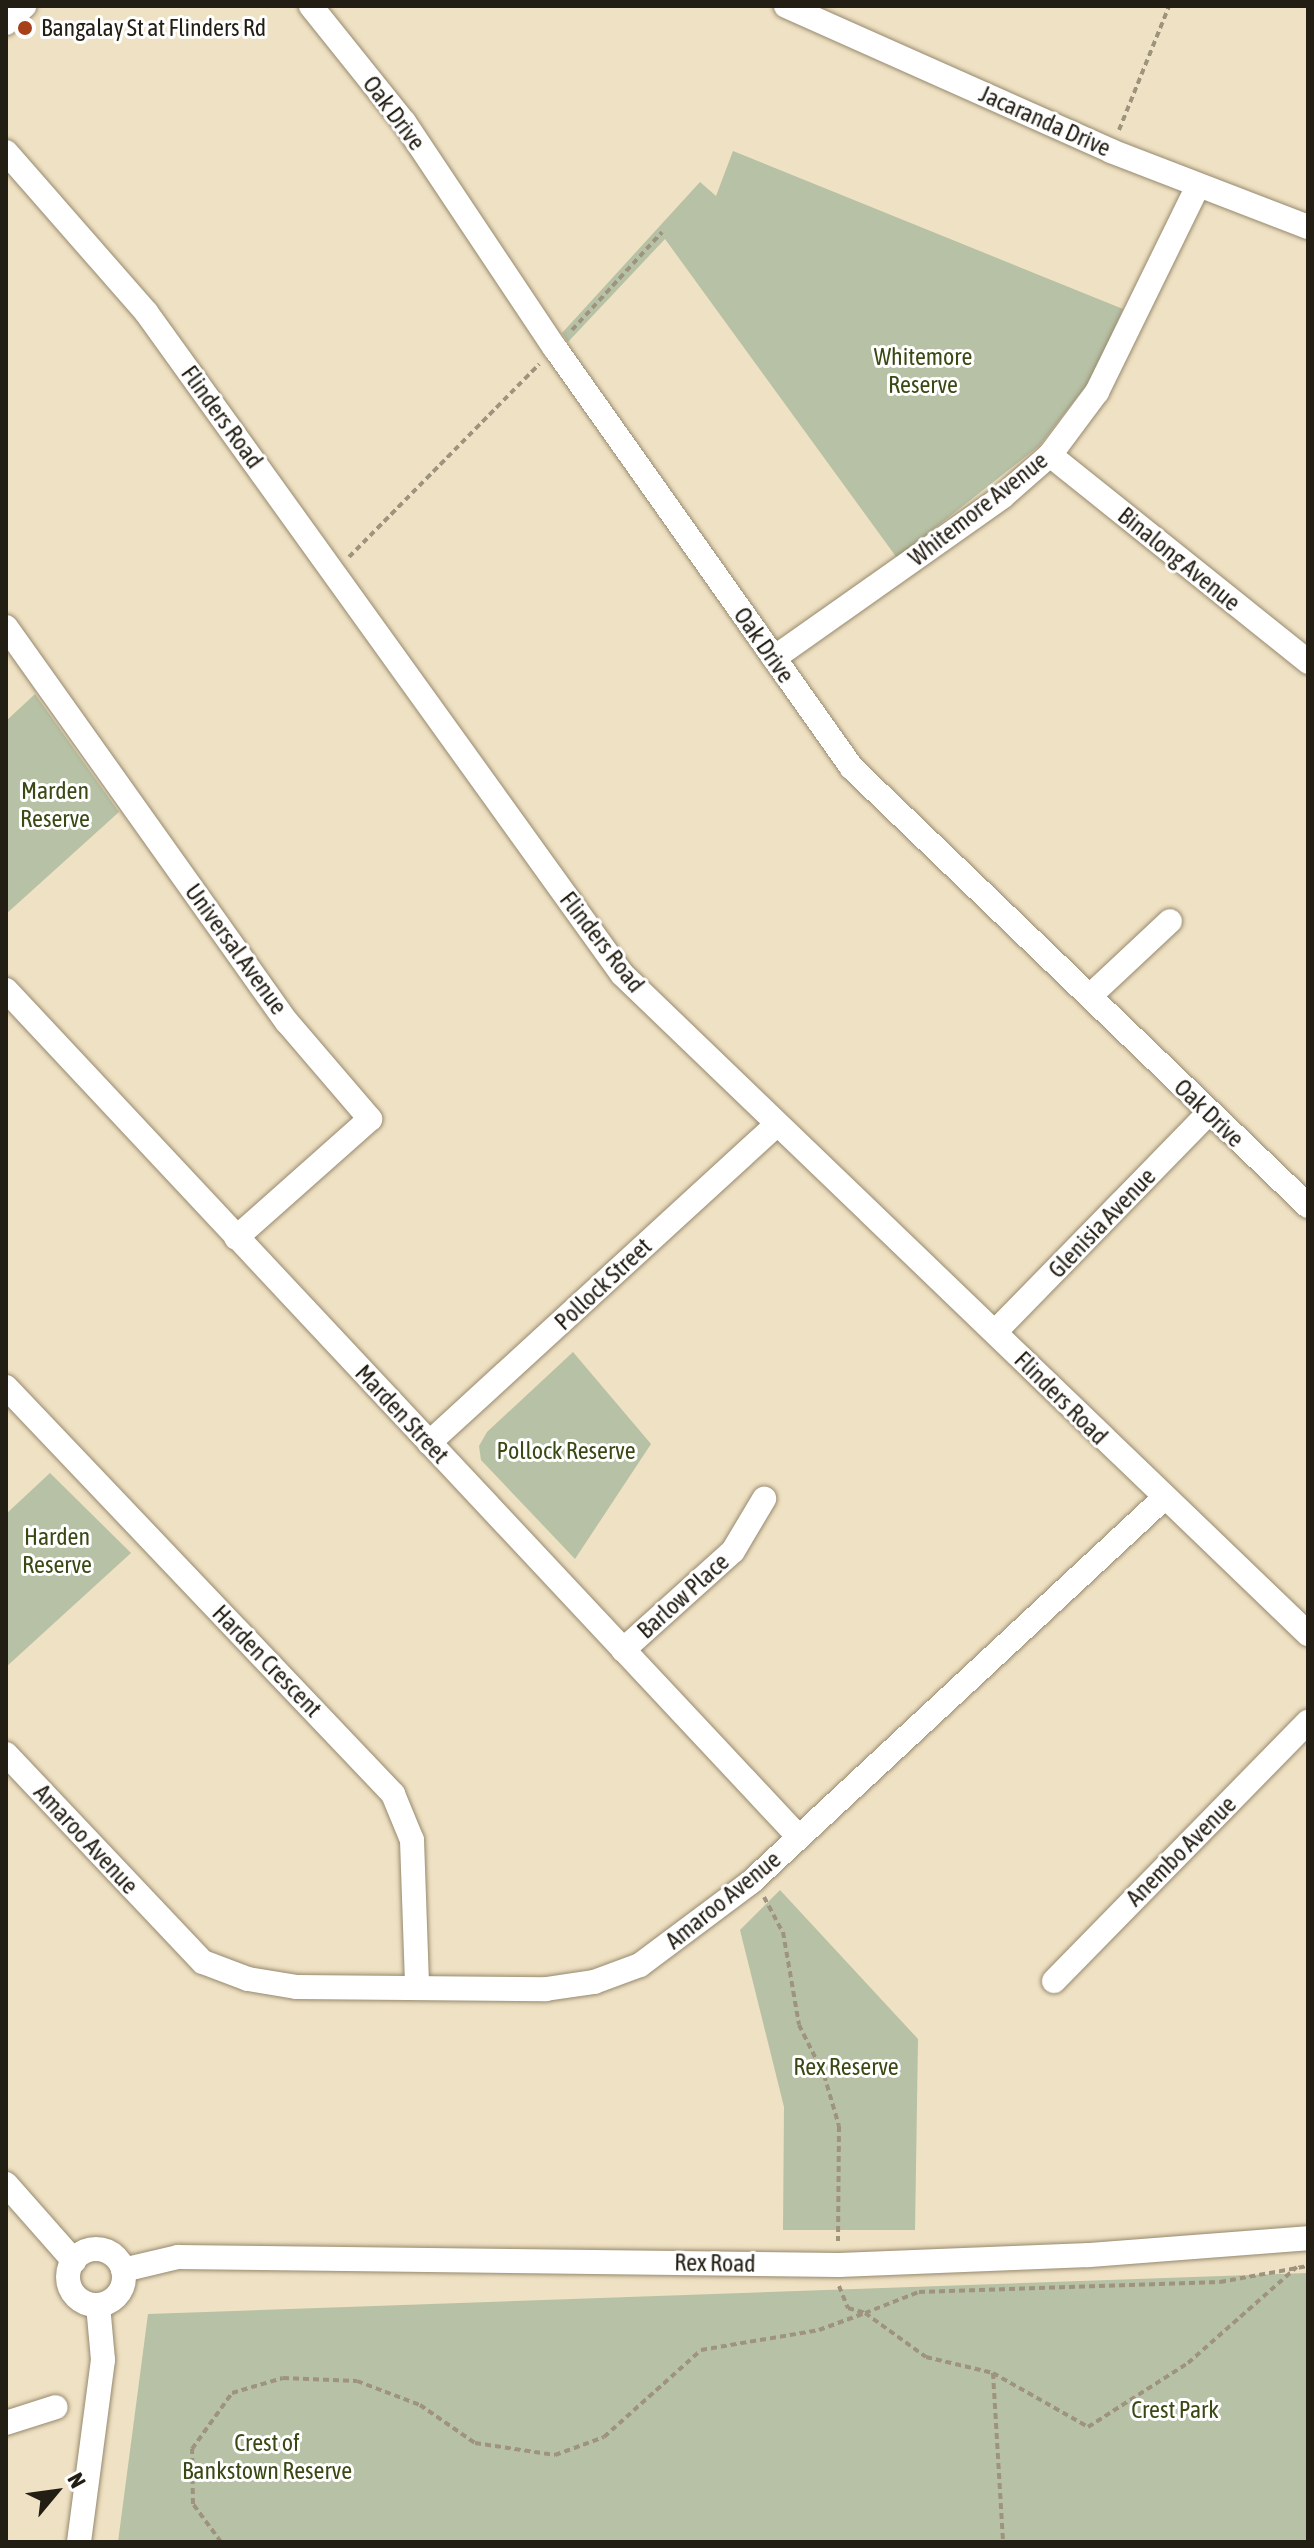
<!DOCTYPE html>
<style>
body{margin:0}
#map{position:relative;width:1314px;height:2548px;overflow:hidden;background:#efe1c3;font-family:"Asap Condensed",sans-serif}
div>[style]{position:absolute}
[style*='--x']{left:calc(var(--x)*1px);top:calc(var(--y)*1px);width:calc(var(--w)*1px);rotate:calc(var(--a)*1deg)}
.green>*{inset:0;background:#b7c1a5}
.path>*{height:4px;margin-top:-2px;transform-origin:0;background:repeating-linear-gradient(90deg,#9e947d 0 6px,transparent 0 10px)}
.roads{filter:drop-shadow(0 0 2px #96896e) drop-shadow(0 0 2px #96896e)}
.minor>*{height:24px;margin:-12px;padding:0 12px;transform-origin:12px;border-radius:12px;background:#fff}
.minor>.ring{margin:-12px;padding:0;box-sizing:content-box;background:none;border:24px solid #fff;border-radius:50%}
.dots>*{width:22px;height:22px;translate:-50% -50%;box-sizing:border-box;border:4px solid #fff;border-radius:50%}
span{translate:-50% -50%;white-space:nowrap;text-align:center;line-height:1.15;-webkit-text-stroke:6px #fff;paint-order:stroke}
.poi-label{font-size:24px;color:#231e13}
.left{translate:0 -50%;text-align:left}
.street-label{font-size:24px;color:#231e13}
.park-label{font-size:24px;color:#3a4914}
.frame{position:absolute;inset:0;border:8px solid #231e13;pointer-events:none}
.north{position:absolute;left:16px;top:2452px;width:80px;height:80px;-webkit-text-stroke:6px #fff;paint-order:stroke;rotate:61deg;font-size:22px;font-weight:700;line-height:32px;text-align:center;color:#231e13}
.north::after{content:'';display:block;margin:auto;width:28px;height:36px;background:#231e13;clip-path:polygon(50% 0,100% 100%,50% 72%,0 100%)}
</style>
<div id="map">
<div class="green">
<div style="clip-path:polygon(733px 151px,1123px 309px,1092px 378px,1039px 446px,897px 558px,665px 239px,568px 342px,562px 333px,700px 182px,716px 196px)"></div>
<div style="clip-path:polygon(35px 694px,119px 812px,6px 914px,6px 721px)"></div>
<div style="clip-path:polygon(573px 1352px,651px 1444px,575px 1559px,481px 1460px,479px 1446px,487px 1432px)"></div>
<div style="clip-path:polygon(50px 1473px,131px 1553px,6px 1667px,6px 1514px)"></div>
<div style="clip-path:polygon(780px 1890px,918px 2039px,915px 2230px,783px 2230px,784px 2107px,740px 1930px)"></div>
<div style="clip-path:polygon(1308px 2273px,1308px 2542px,118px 2542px,148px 2314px)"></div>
</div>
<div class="path">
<div style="--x:1119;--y:130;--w:134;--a:-68"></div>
<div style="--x:572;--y:330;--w:133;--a:-47.4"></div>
<div style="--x:349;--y:557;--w:271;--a:-45.4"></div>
<div style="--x:764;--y:1897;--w:40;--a:62"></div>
<div style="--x:783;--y:1932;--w:94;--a:80.2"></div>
<div style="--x:799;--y:2025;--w:56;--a:63.4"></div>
<div style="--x:824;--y:2075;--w:53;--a:73.6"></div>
<div style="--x:839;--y:2126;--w:115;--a:90.5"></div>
<div style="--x:839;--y:2286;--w:24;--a:68"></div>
<div style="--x:848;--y:2308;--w:18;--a:16"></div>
<div style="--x:865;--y:2313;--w:58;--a:-21.3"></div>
<div style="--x:919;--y:2292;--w:301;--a:-1.9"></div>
<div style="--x:1220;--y:2282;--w:89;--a:-10.3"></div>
<div style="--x:993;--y:2373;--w:169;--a:86.6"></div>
<div style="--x:221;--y:2542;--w:47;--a:-126.4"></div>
<div style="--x:193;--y:2504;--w:55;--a:-91"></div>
<div style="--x:192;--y:2449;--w:69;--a:-54.5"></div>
<div style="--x:232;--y:2393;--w:53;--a:-16.4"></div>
<div style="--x:283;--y:2378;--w:74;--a:2.3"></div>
<div style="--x:357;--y:2381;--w:67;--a:20.9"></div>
<div style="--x:420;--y:2405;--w:67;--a:34.6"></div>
<div style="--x:475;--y:2443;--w:81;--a:8.5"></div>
<div style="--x:555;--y:2455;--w:52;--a:-20.2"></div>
<div style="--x:604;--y:2437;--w:130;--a:-41.9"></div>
<div style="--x:701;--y:2350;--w:120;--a:-9.6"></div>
<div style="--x:819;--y:2330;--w:49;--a:-20.3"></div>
<div style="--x:865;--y:2313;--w:75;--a:35.8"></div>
<div style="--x:926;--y:2357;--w:69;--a:13.4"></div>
<div style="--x:993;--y:2373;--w:109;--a:29.6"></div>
<div style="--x:1088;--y:2427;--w:119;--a:-32.6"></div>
<div style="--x:1188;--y:2363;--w:145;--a:-41.4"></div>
</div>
<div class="roads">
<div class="minor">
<div style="--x:311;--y:6;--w:149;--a:51.3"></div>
<div style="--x:404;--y:122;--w:272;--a:56.3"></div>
<div style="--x:555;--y:348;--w:514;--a:54.73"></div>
<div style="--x:852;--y:768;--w:632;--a:43.85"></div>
<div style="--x:786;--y:6;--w:356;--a:24"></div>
<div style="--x:1111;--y:151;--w:211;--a:21.1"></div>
<div style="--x:6;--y:23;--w:25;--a:-43"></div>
<div style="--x:6;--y:152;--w:213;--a:48.8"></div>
<div style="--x:146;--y:312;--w:815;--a:54.28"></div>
<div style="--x:622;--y:974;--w:952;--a:43.89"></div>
<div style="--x:1050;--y:455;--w:331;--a:38.7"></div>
<div style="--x:6;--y:627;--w:485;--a:54.6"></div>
<div style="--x:287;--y:1022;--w:128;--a:49.4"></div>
<div style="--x:370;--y:1119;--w:179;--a:138.4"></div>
<div style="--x:774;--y:658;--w:279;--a:-35.2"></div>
<div style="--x:1002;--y:497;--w:64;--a:-41.2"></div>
<div style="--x:1050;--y:455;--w:79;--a:-53.3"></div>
<div style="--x:1097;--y:392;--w:229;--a:-63.9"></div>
<div style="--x:6;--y:990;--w:1160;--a:46.89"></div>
<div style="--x:1091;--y:995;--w:108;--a:-43.1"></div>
<div style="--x:995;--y:1332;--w:305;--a:-45.7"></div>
<div style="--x:6;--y:1387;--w:562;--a:46.44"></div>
<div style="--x:393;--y:1794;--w:50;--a:67.6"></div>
<div style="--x:412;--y:1840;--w:146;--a:88"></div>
<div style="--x:429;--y:1443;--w:471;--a:-42.5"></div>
<div style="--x:623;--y:1650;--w:148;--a:-42"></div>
<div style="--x:733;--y:1551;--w:61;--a:-59.2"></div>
<div style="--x:6;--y:1754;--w:286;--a:46.6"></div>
<div style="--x:203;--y:1962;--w:48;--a:20.7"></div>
<div style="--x:248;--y:1979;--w:50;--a:9.3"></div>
<div style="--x:297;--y:1987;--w:249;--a:0.5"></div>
<div style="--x:546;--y:1989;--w:49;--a:-8.3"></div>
<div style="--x:594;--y:1982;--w:49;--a:-20.3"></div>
<div style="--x:640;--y:1965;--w:139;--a:-36.8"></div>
<div style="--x:751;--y:1882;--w:564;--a:-42.92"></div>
<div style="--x:1054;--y:1981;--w:363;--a:-45.6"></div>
<div style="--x:6;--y:2184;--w:103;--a:48.6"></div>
<div class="ring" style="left:68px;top:2249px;width:32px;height:32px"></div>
<div style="--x:123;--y:2270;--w:57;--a:-13.3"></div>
<div style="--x:178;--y:2257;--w:661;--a:0.69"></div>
<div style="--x:839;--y:2265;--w:250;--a:-2.3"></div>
<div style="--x:1089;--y:2255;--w:220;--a:-4.4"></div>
<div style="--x:6;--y:2423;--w:52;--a:-17.7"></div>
<div style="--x:79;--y:2542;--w:184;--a:-82.5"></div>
<div style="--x:103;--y:2360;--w:55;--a:-95.2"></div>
</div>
</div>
<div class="dots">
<div style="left:25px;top:28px;background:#a7411a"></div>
</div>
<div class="poi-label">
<span class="left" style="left:41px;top:28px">Bangalay St at Flinders Rd</span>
</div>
<div class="street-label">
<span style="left:394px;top:113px;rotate:53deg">Oak Drive</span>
<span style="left:1045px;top:121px;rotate:24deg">Jacaranda Drive</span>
<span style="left:222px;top:417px;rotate:54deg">Flinders Road</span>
<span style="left:978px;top:509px;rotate:-38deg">Whitemore Avenue</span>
<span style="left:1179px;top:559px;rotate:39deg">Binalong Avenue</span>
<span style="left:764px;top:645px;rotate:55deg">Oak Drive</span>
<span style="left:602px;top:942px;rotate:52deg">Flinders Road</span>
<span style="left:236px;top:949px;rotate:54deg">Universal Avenue</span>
<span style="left:1209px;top:1113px;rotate:44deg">Oak Drive</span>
<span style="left:1102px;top:1223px;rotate:-46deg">Glenisia Avenue</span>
<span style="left:603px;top:1284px;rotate:-43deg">Pollock Street</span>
<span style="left:1061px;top:1398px;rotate:45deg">Flinders Road</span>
<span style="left:402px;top:1414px;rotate:47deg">Marden Street</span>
<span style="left:683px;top:1596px;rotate:-42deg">Barlow Place</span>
<span style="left:267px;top:1661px;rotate:46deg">Harden Crescent</span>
<span style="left:86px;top:1839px;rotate:47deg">Amaroo Avenue</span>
<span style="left:1181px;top:1851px;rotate:-45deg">Anembo Avenue</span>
<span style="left:723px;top:1900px;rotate:-39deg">Amaroo Avenue</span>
<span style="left:715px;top:2263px;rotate:1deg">Rex Road</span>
</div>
<div class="park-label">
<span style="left:923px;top:371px">Whitemore<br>Reserve</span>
<span style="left:55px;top:805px">Marden<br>Reserve</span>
<span style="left:566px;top:1451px">Pollock Reserve</span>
<span style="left:57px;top:1551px">Harden<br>Reserve</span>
<span style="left:846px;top:2067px">Rex Reserve</span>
<span style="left:1175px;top:2410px">Crest Park</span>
<span style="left:267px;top:2457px">Crest of<br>Bankstown Reserve</span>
</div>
<div class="frame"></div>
<div class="north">N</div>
</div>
